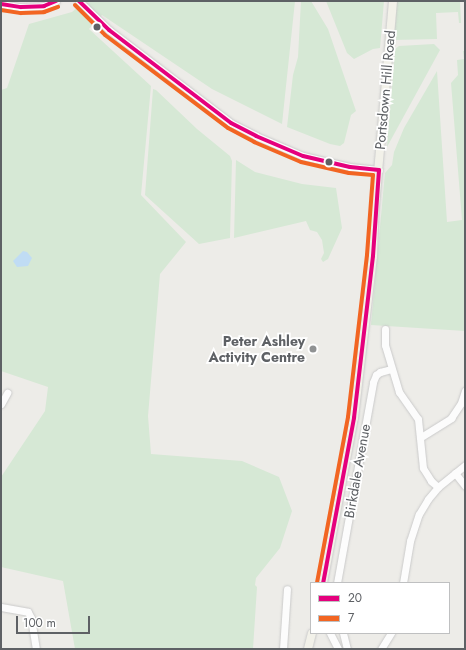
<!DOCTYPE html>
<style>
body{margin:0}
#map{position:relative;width:466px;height:650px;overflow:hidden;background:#edece8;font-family:Jost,sans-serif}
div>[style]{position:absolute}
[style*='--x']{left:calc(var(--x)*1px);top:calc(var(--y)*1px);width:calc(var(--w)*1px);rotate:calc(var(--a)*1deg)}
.green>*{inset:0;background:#d6e8d5}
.water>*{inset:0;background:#c0dcf4}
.roads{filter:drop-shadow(0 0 1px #cacaca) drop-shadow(0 0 1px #cacaca)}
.minor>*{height:7px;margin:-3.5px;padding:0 3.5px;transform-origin:3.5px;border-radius:3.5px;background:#fcfcfc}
.major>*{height:8px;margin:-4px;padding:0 4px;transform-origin:4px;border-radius:4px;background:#f2f1e9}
.bus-1>*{height:4px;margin:-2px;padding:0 2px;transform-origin:2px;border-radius:2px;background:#e5007d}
.bus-2>*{height:4px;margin:-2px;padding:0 2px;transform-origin:2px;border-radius:2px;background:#f26522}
.dots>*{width:11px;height:11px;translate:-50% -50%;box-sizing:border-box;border:2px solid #fff;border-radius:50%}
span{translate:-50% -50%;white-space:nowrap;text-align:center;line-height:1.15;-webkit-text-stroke:3.5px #fff;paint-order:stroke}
.street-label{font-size:14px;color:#5e6165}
.poi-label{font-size:14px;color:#5e6165;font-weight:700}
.right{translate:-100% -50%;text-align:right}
.frame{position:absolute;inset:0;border:2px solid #5e6165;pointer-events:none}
.legend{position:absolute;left:310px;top:582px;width:140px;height:52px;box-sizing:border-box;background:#fff;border:1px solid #bfc0c1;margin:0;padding:5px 7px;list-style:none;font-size:12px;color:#5e6165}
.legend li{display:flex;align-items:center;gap:8px;height:20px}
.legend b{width:20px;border:1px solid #bfc0c1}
.scale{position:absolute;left:16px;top:616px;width:74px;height:18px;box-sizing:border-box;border:2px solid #5e6165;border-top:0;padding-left:5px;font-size:12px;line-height:14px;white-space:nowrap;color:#5e6165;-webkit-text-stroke:3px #fff;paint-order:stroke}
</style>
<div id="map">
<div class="green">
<div style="clip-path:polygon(84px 1px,295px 1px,282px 124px,212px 89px,102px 15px,89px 29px,151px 86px,141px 195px,186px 242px,160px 274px,148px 416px,151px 454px,242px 461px,279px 477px,292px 511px,280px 548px,256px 578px,255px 585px,257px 587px,253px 649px,75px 649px,63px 581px,1px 567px,1px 477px,45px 411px,48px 387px,1px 371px,1px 90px,7px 88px,29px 24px,72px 12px,84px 2px)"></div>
<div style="clip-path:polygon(301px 1px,311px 1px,328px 29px,356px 111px,351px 115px,344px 143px,340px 146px,330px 144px,287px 127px,293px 75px,298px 57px)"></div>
<div style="clip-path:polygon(326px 1px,384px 1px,380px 48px,373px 49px,354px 59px,347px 53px)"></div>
<div style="clip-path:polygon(397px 1px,460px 1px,461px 23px,459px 23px,458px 12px,436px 13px,437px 39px,394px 40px)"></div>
<div style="clip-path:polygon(434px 44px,440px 50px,387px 147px,395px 49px,399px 46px)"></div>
<div style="clip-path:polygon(463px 51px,465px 51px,465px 331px,371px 325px,385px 173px,392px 165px,394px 152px,404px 128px,437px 71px,447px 222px,462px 220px,451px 83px,458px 75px,457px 60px,464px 59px)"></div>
<div style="clip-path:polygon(153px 89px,156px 90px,197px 129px,230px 156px,232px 161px,230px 238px,199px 244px,145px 195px)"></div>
<div style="clip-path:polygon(236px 160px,255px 172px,302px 184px,336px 188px,342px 228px,328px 259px,323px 262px,321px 259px,324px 253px,322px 240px,317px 232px,310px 230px,306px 221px,234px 238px)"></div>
</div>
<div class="water">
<div style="clip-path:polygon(23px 251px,27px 252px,32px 258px,28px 266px,17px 267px,13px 261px)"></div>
</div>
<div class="roads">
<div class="minor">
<div style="--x:79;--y:1;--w:42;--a:44"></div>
<div style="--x:109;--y:30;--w:153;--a:37.3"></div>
<div style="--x:231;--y:123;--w:28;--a:27"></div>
<div style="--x:256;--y:136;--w:51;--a:23.1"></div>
<div style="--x:303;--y:156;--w:48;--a:13.2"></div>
<div style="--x:350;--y:167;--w:29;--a:6"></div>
<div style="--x:1;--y:4;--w:20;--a:9"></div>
<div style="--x:21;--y:7;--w:23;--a:-2"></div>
<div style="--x:44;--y:6;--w:13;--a:-23"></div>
<div style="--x:385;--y:329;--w:16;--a:90"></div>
<div style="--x:385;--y:345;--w:49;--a:73.4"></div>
<div style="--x:399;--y:392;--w:33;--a:55"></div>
<div style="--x:418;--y:419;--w:49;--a:84.2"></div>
<div style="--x:423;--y:468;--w:15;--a:58"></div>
<div style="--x:431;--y:481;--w:9;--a:41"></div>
<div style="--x:1;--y:404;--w:13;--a:-61"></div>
<div style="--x:421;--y:437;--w:36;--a:-32"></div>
<div style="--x:451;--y:418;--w:18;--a:-56"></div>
<div style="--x:461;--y:403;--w:13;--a:-72"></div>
<div style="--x:455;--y:473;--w:16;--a:52"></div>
<div style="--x:337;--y:583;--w:204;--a:-79.8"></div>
<div style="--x:373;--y:382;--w:8;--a:-67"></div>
<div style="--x:376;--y:375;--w:5;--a:-37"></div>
<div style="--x:380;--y:372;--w:11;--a:-15"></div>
<div style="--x:403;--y:583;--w:43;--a:-80.5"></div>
<div style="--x:410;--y:541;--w:28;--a:-72"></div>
<div style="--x:419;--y:514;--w:17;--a:-59"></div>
<div style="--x:428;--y:499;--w:16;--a:-50"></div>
<div style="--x:438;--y:487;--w:35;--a:-39"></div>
<div style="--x:1;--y:607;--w:27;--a:10"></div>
<div style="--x:28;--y:612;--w:7;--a:63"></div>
<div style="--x:31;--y:618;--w:31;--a:81"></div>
<div style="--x:330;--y:633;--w:18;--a:63"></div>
<div style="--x:343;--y:633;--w:16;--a:76"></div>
<div style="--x:283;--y:649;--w:60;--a:-86.2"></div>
<div style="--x:381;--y:649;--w:19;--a:-58"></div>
</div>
<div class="major">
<div style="--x:323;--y:583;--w:168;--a:-79.4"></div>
<div style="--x:354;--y:418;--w:163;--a:-83.3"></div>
<div style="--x:373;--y:256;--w:38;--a:-88"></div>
<div style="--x:374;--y:218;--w:218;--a:-85"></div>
<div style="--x:308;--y:649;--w:16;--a:-76"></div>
</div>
</div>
<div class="bus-1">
<div style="--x:79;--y:1;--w:42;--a:44"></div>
<div style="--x:109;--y:30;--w:153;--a:37.3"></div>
<div style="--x:231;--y:123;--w:28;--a:27"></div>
<div style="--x:256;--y:136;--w:51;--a:23.1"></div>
<div style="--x:303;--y:156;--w:48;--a:13.2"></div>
<div style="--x:350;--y:167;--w:29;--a:6"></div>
<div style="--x:379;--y:170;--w:86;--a:94"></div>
<div style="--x:373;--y:256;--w:163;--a:96.7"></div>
<div style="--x:354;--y:418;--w:168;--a:100.6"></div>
<div style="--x:1;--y:4;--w:20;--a:9"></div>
<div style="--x:21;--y:7;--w:23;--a:-2"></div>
<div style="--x:44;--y:6;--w:13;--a:-23"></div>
</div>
<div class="bus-2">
<div style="--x:75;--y:5;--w:42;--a:45"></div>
<div style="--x:105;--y:35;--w:154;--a:37.1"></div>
<div style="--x:228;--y:128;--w:30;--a:28"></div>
<div style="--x:254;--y:142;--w:51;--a:23.1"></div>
<div style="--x:301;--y:162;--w:49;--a:12.9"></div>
<div style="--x:349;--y:173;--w:24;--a:5"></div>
<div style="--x:373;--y:175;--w:80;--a:94.3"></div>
<div style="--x:367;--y:255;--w:163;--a:96.7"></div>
<div style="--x:348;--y:417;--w:168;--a:100.6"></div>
<div style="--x:1;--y:10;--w:20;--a:9"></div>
<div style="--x:21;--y:13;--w:23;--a:-2"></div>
<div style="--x:44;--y:12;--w:15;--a:-20"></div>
</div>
<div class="dots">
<div style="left:97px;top:27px;background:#5e6165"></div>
<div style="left:329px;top:162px;background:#5e6165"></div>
<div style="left:313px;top:349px;background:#909293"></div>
</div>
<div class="street-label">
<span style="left:385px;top:90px;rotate:-85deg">Portsdown Hill Road</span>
<span style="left:357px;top:471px;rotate:-80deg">Birkdale Avenue</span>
</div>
<div class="poi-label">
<span class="right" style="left:305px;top:349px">Peter Ashley<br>Activity Centre</span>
</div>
<div class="frame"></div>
<ul class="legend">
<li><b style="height:5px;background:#e5007d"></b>20</li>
<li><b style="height:5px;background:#f26522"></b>7</li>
</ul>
<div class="scale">100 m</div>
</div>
